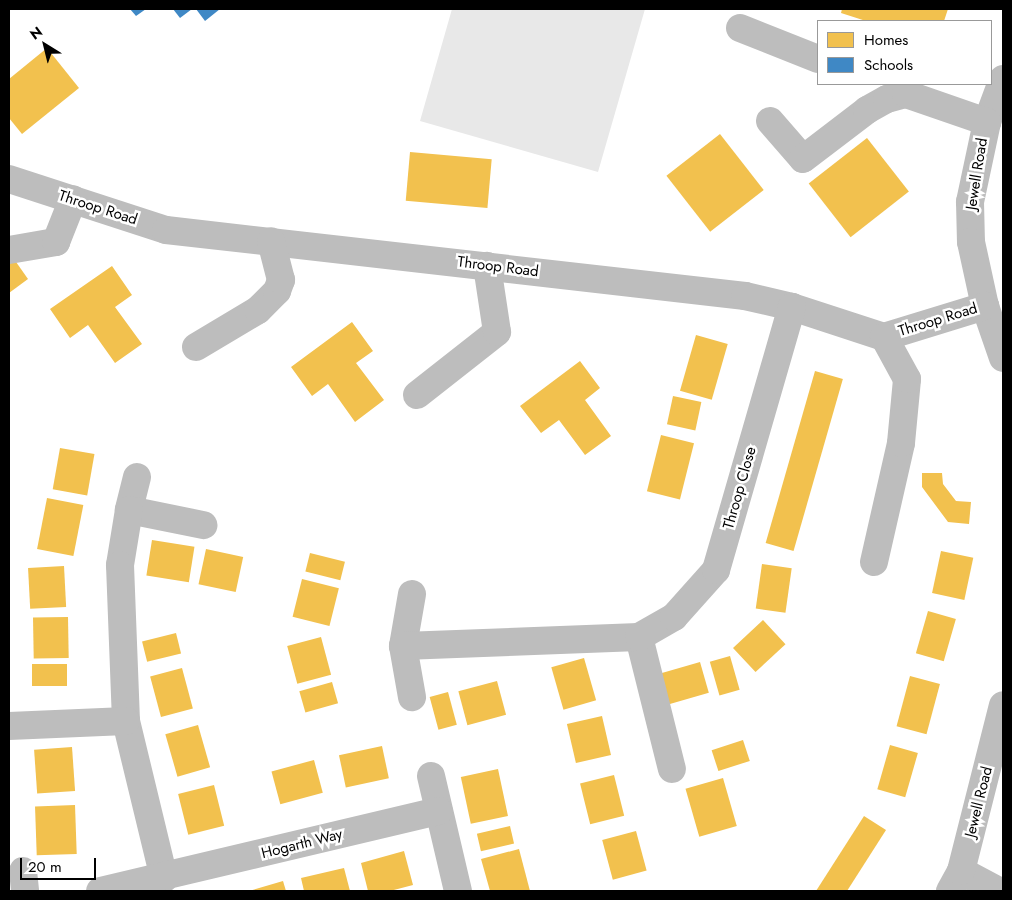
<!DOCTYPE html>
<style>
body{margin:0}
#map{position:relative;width:1012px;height:900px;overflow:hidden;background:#fff;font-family:Jost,sans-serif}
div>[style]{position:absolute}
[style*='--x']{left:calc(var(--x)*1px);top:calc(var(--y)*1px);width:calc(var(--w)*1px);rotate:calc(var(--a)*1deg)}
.green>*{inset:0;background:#e8e8e8}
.homes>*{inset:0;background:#f2c14e;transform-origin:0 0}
.schools>*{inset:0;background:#3f88c5}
.minor>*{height:28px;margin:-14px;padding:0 14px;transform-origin:14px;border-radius:14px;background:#bdbdbd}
span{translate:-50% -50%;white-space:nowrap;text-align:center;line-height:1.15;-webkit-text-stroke:5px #fff;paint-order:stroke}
.street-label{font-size:15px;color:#000}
.frame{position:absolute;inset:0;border:10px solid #000;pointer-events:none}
.legend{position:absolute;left:817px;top:20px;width:175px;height:65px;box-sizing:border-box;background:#fff;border:1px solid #999;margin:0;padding:6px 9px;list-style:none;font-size:15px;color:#000}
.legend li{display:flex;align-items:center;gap:10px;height:25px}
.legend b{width:25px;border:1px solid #999}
.north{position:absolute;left:20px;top:20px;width:50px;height:50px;-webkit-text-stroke:4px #fff;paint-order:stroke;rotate:324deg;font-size:14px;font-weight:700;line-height:20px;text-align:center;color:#000}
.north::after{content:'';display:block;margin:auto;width:18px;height:22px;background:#000;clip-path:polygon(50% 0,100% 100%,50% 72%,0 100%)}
.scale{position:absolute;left:20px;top:858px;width:76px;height:22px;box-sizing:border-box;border:2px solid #000;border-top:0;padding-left:6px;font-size:15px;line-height:18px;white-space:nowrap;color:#000;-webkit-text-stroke:4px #fff;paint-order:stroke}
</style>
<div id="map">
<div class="green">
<div style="clip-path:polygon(452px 9px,645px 9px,598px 172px,420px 121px)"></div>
</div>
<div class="homes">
<div style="clip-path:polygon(842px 9px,948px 9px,944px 21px,866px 21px,841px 13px)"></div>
<div style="clip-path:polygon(47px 48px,79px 88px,22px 134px,9px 118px,9px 79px)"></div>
<div style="left:720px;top:134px;width:71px;height:68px;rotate:52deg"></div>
<div style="left:867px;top:138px;width:68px;height:74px;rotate:52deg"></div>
<div style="left:410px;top:152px;width:82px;height:49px;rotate:5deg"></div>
<div style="clip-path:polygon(9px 252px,28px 279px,9px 293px)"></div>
<div style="clip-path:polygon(112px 266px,132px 295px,115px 307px,142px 344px,115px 363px,88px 325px,70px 338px,50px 309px)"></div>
<div style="clip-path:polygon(352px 322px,373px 351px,356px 363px,384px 400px,355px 422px,328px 384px,312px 396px,291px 367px)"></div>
<div style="left:696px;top:335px;width:33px;height:58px;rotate:16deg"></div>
<div style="clip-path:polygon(580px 361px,600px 388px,585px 400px,611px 436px,585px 455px,559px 420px,541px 433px,520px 406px)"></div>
<div style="left:815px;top:371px;width:29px;height:179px;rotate:16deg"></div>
<div style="left:673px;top:396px;width:29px;height:29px;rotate:12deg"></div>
<div style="left:661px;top:435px;width:34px;height:58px;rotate:14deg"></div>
<div style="left:60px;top:448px;width:35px;height:42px;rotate:10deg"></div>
<div style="clip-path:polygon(922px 473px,942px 473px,943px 484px,956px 501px,971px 502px,969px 524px,948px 522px,922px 487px)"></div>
<div style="left:47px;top:498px;width:37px;height:52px;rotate:11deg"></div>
<div style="left:152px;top:540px;width:43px;height:36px;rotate:9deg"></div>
<div style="left:206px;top:549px;width:38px;height:36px;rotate:12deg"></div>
<div style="left:941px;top:551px;width:33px;height:43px;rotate:12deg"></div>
<div style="left:310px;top:553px;width:36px;height:19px;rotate:14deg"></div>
<div style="left:762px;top:564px;width:30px;height:45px;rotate:8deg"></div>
<div style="left:64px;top:566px;width:41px;height:36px;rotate:87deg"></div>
<div style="left:302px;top:579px;width:38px;height:39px;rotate:14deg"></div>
<div style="left:928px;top:611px;width:29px;height:44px;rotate:16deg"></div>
<div style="left:68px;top:617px;width:41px;height:35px;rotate:89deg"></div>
<div style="left:763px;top:620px;width:33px;height:41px;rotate:47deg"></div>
<div style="left:176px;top:633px;width:21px;height:35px;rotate:76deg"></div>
<div style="left:321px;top:637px;width:39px;height:35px;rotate:75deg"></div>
<div style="left:730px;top:656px;width:35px;height:21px;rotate:74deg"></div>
<div style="left:584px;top:658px;width:44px;height:34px;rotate:74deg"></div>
<div style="left:700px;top:662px;width:32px;height:45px;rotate:74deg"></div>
<div style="left:32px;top:664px;width:35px;height:22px"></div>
<div style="left:182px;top:668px;width:42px;height:33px;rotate:75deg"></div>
<div style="left:910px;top:676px;width:31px;height:52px;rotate:15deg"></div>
<div style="left:497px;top:681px;width:35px;height:40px;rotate:75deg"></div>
<div style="left:332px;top:682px;width:22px;height:34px;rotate:74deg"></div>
<div style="left:448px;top:692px;width:34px;height:19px;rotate:75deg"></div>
<div style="left:602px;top:716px;width:40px;height:36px;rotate:77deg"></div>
<div style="left:198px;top:725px;width:44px;height:34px;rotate:74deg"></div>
<div style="left:743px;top:740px;width:22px;height:33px;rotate:72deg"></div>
<div style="left:890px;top:745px;width:29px;height:46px;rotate:16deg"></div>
<div style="left:382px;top:746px;width:33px;height:44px;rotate:78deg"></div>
<div style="left:72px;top:747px;width:44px;height:38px;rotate:86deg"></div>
<div style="left:314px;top:760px;width:34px;height:44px;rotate:75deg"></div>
<div style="left:498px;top:769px;width:48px;height:38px;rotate:78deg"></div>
<div style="left:614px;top:775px;width:42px;height:35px;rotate:76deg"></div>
<div style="left:723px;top:778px;width:50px;height:39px;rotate:74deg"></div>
<div style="left:214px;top:785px;width:42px;height:37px;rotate:76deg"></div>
<div style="left:75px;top:805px;width:49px;height:40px;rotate:88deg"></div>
<div style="clip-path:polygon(864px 816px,886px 830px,847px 891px,816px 891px)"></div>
<div style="left:510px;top:826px;width:18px;height:34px;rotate:77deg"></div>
<div style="left:636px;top:831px;width:41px;height:35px;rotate:75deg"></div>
<div style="clip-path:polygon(519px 849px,530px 891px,490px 891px,481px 859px)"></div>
<div style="clip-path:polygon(404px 851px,413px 885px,390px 891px,368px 891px,361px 863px)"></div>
<div style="clip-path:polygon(344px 868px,350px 891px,304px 891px,301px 878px)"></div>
<div style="clip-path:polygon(283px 881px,286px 891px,249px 891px)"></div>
</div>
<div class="schools">
<div style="clip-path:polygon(130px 9px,146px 9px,136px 16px)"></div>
<div style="clip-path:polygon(173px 9px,192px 9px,180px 18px)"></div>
<div style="clip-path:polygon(196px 9px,220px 9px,205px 21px)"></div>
</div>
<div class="minor">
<div style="--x:740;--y:28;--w:84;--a:21.7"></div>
<div style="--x:1003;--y:79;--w:46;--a:110.4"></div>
<div style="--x:987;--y:122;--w:82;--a:102"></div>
<div style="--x:970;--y:202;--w:40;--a:88.6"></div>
<div style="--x:971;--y:242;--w:66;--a:77.7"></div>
<div style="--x:985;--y:306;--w:55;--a:70.9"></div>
<div style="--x:770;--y:121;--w:50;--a:49"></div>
<div style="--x:803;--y:159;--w:81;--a:-37.4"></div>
<div style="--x:867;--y:110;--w:23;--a:-29"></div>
<div style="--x:887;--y:99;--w:20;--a:-15"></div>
<div style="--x:906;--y:94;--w:86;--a:19.1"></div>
<div style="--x:9;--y:179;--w:165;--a:18"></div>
<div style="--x:166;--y:230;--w:583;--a:6.5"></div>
<div style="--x:745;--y:296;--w:48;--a:13.2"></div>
<div style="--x:792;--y:307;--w:97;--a:18.1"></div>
<div style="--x:884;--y:337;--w:106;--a:-17.1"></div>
<div style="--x:9;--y:250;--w:48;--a:-9.7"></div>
<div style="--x:56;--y:242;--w:46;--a:-68.4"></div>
<div style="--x:196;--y:347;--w:72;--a:-30.8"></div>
<div style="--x:258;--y:310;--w:27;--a:-45"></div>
<div style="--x:277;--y:291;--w:12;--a:-70"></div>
<div style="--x:281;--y:280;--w:40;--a:-104.4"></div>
<div style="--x:417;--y:395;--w:102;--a:-38.2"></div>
<div style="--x:497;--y:332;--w:67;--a:-98.6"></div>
<div style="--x:137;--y:477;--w:34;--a:104"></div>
<div style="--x:129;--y:510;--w:76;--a:11.5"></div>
<div style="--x:129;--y:510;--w:56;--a:99.3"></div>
<div style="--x:120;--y:565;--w:156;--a:87.8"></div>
<div style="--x:126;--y:721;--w:162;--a:76.4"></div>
<div style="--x:874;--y:562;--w:122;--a:-77.2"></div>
<div style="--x:901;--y:443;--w:64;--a:-84.6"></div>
<div style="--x:907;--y:379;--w:48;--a:-118.7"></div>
<div style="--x:412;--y:594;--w:53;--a:99.8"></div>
<div style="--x:403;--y:646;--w:52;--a:80"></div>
<div style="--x:639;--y:637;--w:136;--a:76"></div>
<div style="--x:403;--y:646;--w:236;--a:-2.2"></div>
<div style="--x:639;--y:637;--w:40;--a:-29.7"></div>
<div style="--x:674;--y:617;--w:63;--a:-48.2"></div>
<div style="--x:716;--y:570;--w:274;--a:-73.9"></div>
<div style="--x:9;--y:726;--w:117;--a:-2.4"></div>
<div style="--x:431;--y:776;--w:118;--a:76.8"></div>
<div style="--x:23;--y:871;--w:20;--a:84"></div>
<div style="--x:961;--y:871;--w:43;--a:27.8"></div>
<div style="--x:100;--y:891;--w:348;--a:-13.3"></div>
<div style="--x:950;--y:891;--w:23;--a:-61"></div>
<div style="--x:961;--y:871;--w:171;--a:-75.8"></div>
</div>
<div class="street-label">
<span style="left:977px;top:174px;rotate:-81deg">Jewell Road</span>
<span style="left:98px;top:208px;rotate:18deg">Throop Road</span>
<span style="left:498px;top:267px;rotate:7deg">Throop Road</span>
<span style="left:938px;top:320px;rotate:-17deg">Throop Road</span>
<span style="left:740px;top:488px;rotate:-74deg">Throop Close</span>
<span style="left:979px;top:802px;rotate:-76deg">Jewell Road</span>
<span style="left:302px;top:844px;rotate:-14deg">Hogarth Way</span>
</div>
<div class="frame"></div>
<ul class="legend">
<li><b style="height:14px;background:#f2c14e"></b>Homes</li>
<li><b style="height:14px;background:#3f88c5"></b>Schools</li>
</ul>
<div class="north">N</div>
<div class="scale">20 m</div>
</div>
